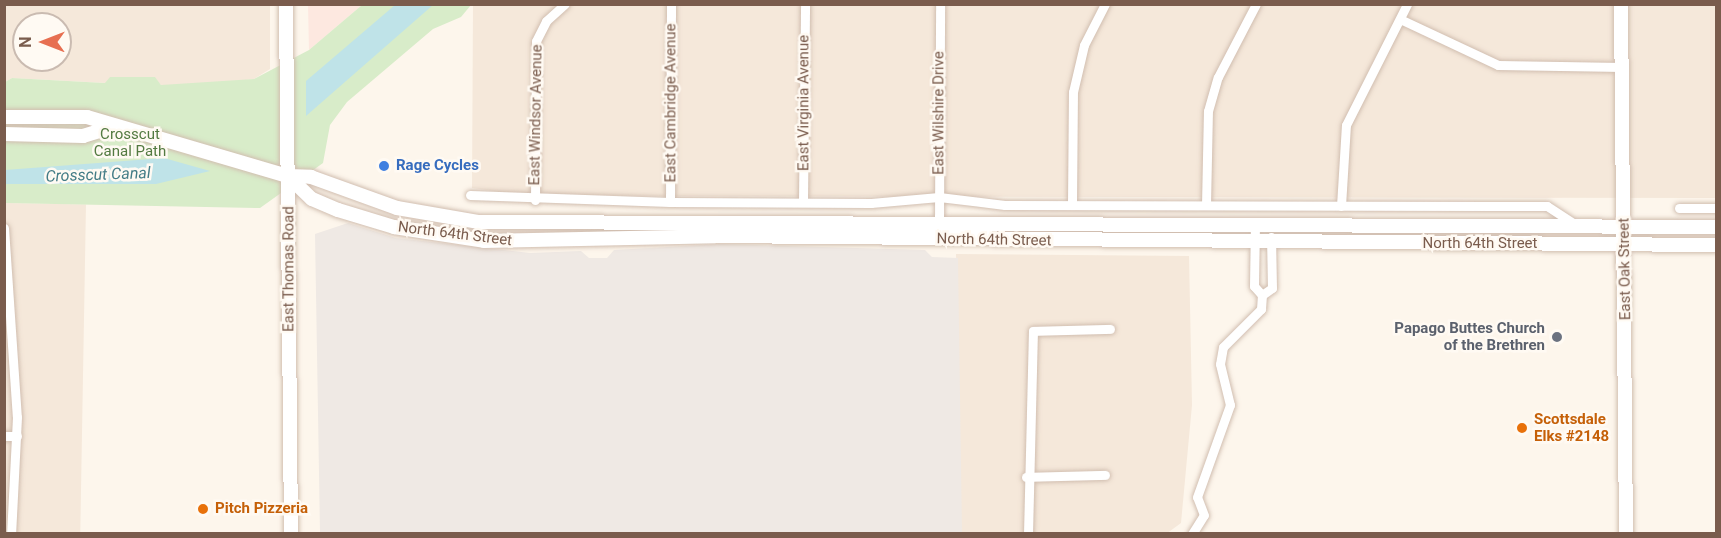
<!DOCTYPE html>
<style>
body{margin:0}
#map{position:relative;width:1721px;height:538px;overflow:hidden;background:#fdf6ec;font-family:Roboto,sans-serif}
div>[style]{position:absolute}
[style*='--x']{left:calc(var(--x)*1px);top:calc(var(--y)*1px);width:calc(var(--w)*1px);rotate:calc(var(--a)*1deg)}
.residential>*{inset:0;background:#f5e8da;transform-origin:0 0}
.commercial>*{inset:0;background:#fde8e0}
.industrial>*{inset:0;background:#efe9e4}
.green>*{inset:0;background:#d8ecc9}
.water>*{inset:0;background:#bfe3e8}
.roads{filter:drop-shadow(0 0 2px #d1beb0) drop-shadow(0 0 2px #d1beb0)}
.street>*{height:9px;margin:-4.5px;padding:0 4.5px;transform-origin:4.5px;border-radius:4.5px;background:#fff}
.secondary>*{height:14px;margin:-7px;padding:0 7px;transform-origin:7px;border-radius:7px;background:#fff}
.dots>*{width:16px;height:16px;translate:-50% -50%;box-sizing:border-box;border:3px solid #fffaf3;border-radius:50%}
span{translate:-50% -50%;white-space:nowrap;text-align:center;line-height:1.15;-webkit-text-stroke:5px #fffaf3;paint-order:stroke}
.street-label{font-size:15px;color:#7a5c4d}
.park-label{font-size:15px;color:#537a41}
.shop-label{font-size:15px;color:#366cbe;font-weight:700}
.left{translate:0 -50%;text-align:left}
.worship-label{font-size:15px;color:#5b616d;font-weight:700}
.right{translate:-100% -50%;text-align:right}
.food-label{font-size:15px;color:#c56008;font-weight:700}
.water-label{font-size:16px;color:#437c86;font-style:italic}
.frame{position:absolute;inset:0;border:6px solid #7a5c4d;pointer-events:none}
.north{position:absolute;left:12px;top:12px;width:60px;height:60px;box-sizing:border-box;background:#fffaf3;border:2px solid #cabbb1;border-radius:50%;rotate:270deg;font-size:16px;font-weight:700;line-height:24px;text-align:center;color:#7a5c4d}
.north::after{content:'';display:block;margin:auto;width:21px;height:27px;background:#e76f51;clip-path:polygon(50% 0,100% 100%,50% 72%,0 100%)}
</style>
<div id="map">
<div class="residential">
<div style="clip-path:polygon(evenodd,5px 5px,270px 5px,270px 69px,254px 79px,204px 85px,161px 85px,154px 77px,111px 77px,106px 83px,12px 78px,5px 82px,5px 5px,24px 24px,60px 24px,60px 60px,24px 60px,24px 24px)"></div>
<div style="clip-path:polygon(473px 5px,1716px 5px,1716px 198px,677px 196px,523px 195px,472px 188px)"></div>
<div style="left:5px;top:203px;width:81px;height:331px;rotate:1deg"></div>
<div style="clip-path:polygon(956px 254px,1189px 256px,1192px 405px,1181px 523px,1166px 534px,960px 533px)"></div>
</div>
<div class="commercial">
<div style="clip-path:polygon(308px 4px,362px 5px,309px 50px)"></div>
</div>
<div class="industrial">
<div style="clip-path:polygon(348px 223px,396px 238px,530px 253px,581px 251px,589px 258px,607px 258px,614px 250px,720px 244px,925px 250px,932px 257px,958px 258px,962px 533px,320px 533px,315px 234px)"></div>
</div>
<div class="green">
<div style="clip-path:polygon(362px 5px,471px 5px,461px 17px,433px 29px,347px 102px,330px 125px,323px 163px,260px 208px,5px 203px,5px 82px,12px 78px,105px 83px,110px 77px,155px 77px,161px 85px,254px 79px,309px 50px)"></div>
</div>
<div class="water">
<div style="clip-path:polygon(395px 5px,433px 5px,306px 116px,306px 81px)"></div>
<div style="clip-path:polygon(164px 158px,210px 171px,156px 184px,5px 184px,5px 170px)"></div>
</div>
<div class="roads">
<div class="street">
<div style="--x:1400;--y:19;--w:108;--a:25.1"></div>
<div style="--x:1498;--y:65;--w:124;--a:0.9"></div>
<div style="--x:470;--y:195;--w:200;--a:2"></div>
<div style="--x:670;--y:202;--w:201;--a:0.3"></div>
<div style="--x:871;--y:203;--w:68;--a:-5"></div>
<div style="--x:939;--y:197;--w:66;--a:6.9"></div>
<div style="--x:1005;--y:205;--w:542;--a:0.11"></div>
<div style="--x:1547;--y:206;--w:37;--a:33"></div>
<div style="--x:535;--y:200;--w:159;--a:-89.6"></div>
<div style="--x:536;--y:41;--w:22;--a:-63"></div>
<div style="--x:546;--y:21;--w:25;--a:-42"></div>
<div style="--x:670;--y:202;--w:198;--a:-89.7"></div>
<div style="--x:803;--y:202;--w:198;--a:-89.4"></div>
<div style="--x:1072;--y:204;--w:112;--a:-89.5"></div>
<div style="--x:1073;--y:92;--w:48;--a:-76.8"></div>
<div style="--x:1084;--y:45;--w:46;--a:-62.9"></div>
<div style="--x:1206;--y:205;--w:94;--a:-88.8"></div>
<div style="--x:1208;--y:111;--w:35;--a:-74"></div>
<div style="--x:1218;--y:77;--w:82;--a:-62.5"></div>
<div style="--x:1341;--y:206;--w:81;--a:-86.5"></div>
<div style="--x:1346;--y:125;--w:136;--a:-63.2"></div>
<div style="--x:1679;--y:208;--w:37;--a:0"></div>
<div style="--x:939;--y:221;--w:217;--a:-89.7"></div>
<div style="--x:4;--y:228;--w:189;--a:86.1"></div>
<div style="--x:17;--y:417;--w:117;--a:92.9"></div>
<div style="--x:1262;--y:295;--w:12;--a:-35"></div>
<div style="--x:1272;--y:288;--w:51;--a:-91.1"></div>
<div style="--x:4;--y:436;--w:13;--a:0"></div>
<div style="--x:1026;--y:477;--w:79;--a:-1.5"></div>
<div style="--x:1028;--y:534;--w:203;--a:-88.6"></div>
<div style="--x:1033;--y:331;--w:77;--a:-1.5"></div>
<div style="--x:1192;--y:534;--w:22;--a:-58"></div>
<div style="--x:1204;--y:515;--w:19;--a:-111"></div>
<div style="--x:1197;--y:497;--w:98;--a:-70.3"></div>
<div style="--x:1230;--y:405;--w:42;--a:-103.7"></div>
<div style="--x:1220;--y:364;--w:17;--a:-80"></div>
<div style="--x:1223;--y:347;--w:54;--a:-45"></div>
<div style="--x:1261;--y:309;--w:14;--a:-86"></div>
<div style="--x:1262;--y:295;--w:12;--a:-132"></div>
<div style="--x:1254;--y:286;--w:62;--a:-89.1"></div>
</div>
<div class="secondary">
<div style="--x:286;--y:4;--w:530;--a:89.46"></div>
<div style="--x:1621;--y:4;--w:530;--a:89.46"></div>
<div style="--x:4;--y:117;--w:83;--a:0"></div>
<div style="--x:87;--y:117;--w:209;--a:16.4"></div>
<div style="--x:288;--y:176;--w:23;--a:2"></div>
<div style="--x:311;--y:177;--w:91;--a:19.8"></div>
<div style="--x:397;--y:208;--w:82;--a:9.8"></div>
<div style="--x:478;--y:222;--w:1238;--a:0.23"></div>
<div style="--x:4;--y:134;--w:79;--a:1.5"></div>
<div style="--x:83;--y:136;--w:28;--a:-17"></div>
<div style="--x:288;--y:176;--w:33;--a:44"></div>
<div style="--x:312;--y:199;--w:28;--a:23"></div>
<div style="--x:338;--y:210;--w:59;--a:16.9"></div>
<div style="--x:394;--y:227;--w:91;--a:8.8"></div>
<div style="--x:484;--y:241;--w:231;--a:-1.2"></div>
<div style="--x:715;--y:236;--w:1001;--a:0.52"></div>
</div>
</div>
<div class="dots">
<div style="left:384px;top:166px;background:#3f7fe0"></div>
<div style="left:1557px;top:337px;background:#6b7280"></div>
<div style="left:1522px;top:428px;background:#e8710a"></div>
<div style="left:203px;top:509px;background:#e8710a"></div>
</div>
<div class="street-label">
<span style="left:671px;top:103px;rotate:-90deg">East Cambridge Avenue</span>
<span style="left:804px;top:103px;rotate:-90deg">East Virginia Avenue</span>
<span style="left:939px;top:113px;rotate:-90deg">East Wilshire Drive</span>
<span style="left:536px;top:115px;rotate:-89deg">East Windsor Avenue</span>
<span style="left:455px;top:234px;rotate:7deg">North 64th Street</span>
<span style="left:994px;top:240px;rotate:1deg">North 64th Street</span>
<span style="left:1480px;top:244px">North 64th Street</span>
<span style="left:289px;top:269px;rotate:-90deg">East Thomas Road</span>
<span style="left:1625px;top:269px;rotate:-91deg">East Oak Street</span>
</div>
<div class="park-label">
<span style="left:130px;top:143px">Crosscut<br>Canal Path</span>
</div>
<div class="shop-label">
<span class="left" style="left:396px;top:166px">Rage Cycles</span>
</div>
<div class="worship-label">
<span class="right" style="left:1545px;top:337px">Papago Buttes Church<br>of the Brethren</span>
</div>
<div class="food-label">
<span class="left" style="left:1534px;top:428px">Scottsdale<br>Elks #2148</span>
<span class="left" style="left:215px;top:509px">Pitch Pizzeria</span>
</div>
<div class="water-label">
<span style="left:98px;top:175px;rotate:-2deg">Crosscut Canal</span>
</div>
<div class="frame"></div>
<div class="north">N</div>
</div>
